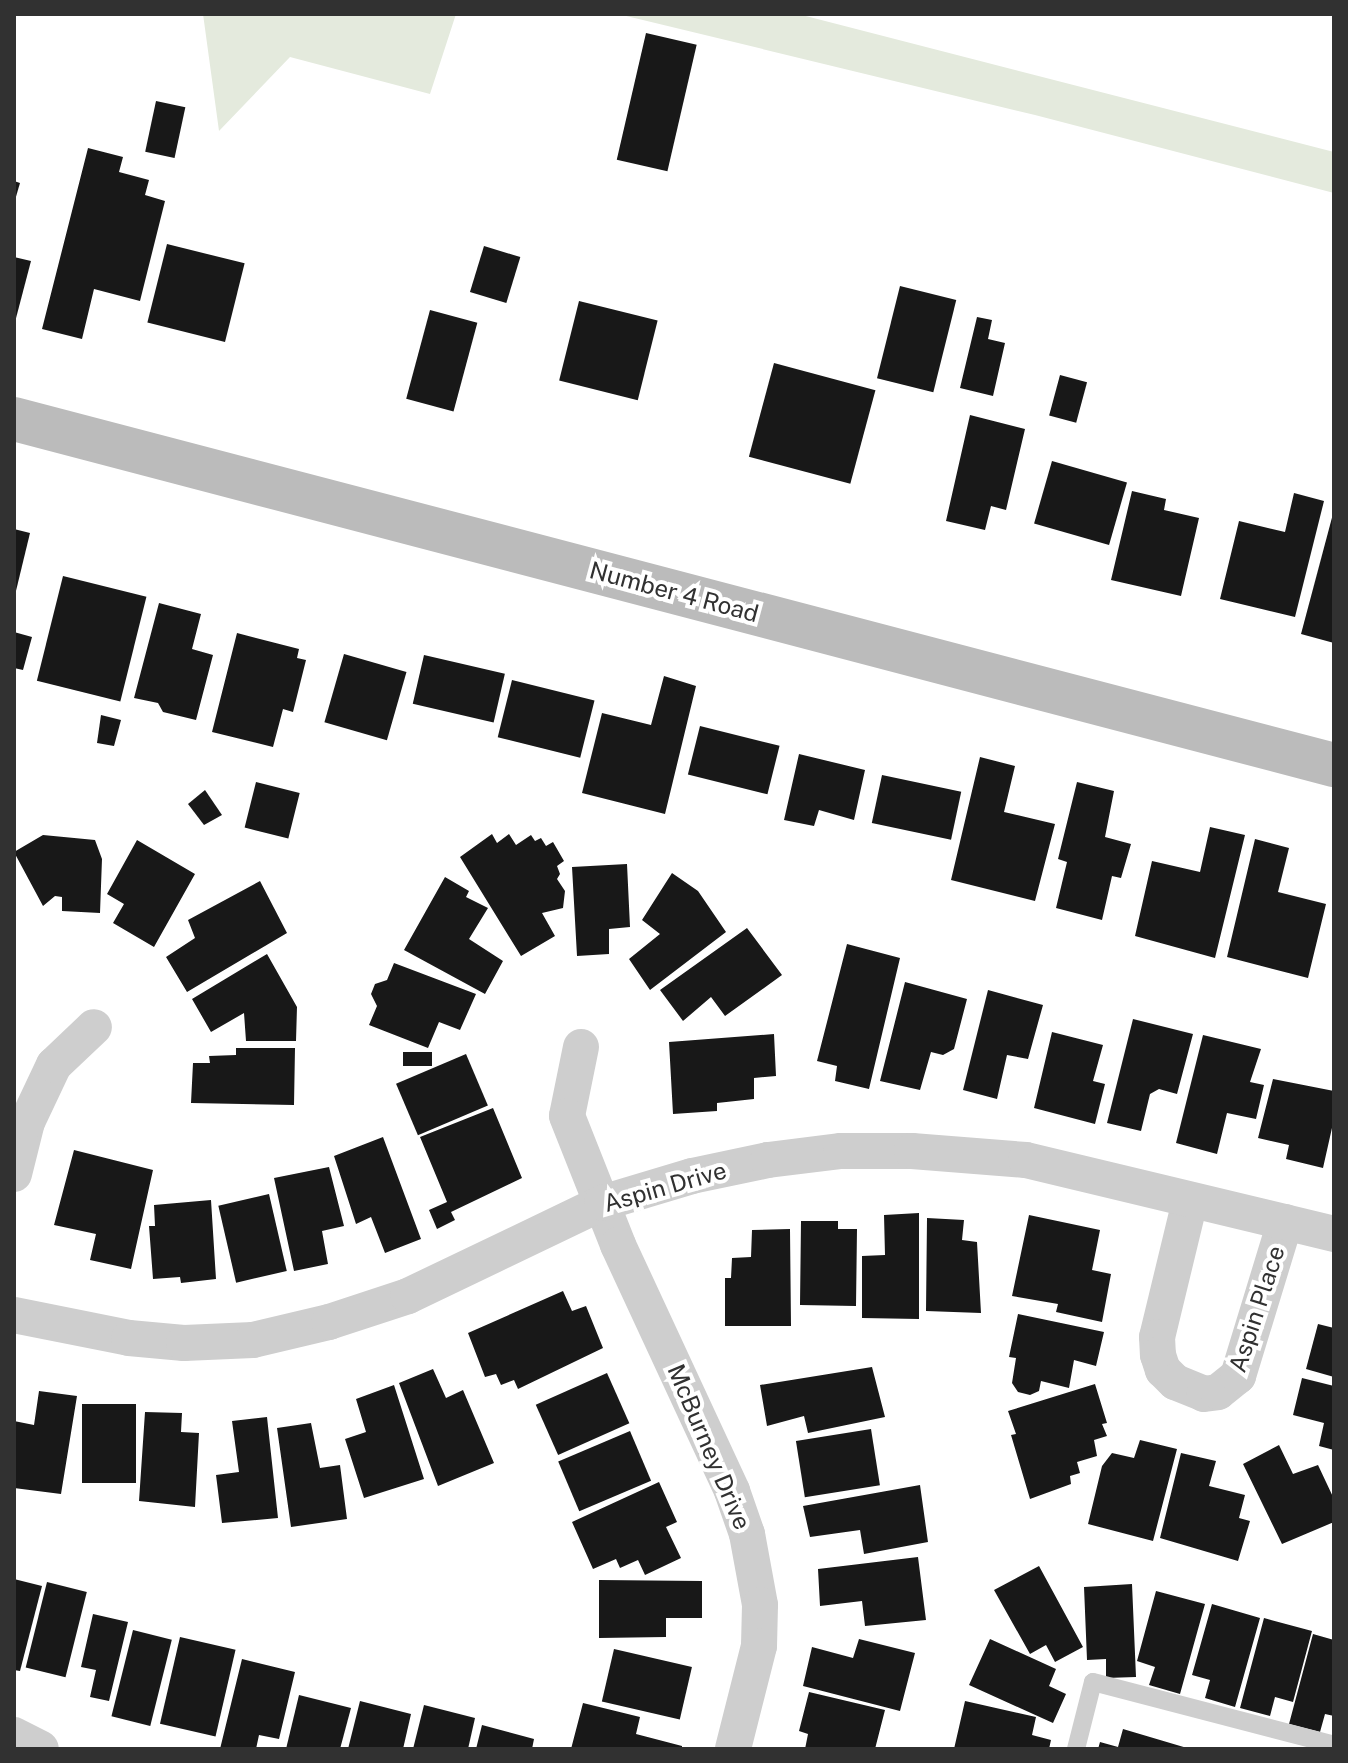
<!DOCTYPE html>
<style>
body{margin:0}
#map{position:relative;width:1348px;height:1763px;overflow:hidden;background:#fff;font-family:"Public Sans",sans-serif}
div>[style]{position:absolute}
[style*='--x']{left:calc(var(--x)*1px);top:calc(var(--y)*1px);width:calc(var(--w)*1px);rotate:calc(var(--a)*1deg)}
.green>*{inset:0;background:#e4eadd}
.building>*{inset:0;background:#181818;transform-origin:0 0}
.service>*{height:18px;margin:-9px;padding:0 9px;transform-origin:9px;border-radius:9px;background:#cecece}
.minor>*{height:36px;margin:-18px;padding:0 18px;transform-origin:18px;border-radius:18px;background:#cecece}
.secondary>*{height:44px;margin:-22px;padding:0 22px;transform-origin:22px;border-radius:22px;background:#bbb}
span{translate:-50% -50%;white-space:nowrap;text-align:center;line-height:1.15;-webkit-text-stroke:8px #fff;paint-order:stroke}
.street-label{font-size:24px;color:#313131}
.frame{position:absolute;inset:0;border:16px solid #313131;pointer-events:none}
</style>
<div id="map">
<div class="green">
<div style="clip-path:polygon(203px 14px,456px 14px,430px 94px,290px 57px,219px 131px)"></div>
<div style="clip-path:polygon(618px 14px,798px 14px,1334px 152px,1334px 193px,1035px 115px)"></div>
</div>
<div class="building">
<div style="left:646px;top:33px;width:52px;height:130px;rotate:13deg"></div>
<div style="left:156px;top:101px;width:30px;height:52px;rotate:12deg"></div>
<div style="clip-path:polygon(88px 148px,123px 157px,119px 172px,149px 180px,145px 195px,165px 201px,140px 301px,94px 289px,82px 339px,42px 329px)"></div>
<div style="clip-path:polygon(14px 181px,20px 183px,15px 200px,14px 200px)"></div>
<div style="left:167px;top:244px;width:80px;height:81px;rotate:14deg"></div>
<div style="left:484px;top:246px;width:38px;height:48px;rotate:17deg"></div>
<div style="clip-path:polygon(14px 257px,31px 261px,15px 322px,14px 322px)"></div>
<div style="left:900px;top:286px;width:58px;height:95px;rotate:14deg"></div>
<div style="left:579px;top:301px;width:81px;height:82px;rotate:14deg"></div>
<div style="left:430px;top:310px;width:49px;height:92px;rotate:15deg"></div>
<div style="clip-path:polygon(977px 317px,992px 320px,988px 339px,1005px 343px,993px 396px,960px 388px)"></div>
<div style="left:774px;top:363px;width:105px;height:97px;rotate:15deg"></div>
<div style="left:1060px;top:375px;width:28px;height:42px;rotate:15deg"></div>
<div style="clip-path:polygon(970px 415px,1025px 429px,1006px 510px,991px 506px,985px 530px,946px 521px)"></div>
<div style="left:1052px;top:461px;width:78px;height:65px;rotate:16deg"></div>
<div style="clip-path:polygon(1132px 491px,1166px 499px,1164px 510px,1199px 518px,1181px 596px,1111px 580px)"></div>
<div style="clip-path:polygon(1294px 493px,1324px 501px,1295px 617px,1220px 599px,1239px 521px,1285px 532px)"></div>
<div style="clip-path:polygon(1334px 510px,1334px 643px,1301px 634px)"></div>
<div style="clip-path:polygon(14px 529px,30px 533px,15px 595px,14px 595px)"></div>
<div style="left:63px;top:576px;width:86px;height:108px;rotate:14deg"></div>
<div style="clip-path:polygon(159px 603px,201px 614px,192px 649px,213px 655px,196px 720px,163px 712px,158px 703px,134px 698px)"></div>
<div style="clip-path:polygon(14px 632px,32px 637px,23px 670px,14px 668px)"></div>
<div style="clip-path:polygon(237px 633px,299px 649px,297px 658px,306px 660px,293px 712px,283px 709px,273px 747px,212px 732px)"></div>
<div style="left:344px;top:654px;width:65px;height:71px;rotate:16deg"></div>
<div style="left:424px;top:655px;width:83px;height:50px;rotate:13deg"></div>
<div style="clip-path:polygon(664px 676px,696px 686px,665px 814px,582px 793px,602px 713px,651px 725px)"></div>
<div style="left:512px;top:680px;width:85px;height:59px;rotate:14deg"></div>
<div style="clip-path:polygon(101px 715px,121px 720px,114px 746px,97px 743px)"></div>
<div style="left:700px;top:726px;width:82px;height:50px;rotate:14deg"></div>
<div style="clip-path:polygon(799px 754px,865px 770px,854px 820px,819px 810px,814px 826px,784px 820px)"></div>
<div style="clip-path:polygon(980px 757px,1015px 766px,1004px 812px,1055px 824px,1035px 901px,951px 880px)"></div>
<div style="left:882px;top:775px;width:81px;height:49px;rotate:12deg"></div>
<div style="left:256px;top:782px;width:45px;height:47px;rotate:14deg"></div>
<div style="clip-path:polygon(1077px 782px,1114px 791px,1105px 837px,1131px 844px,1121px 878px,1112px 876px,1102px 920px,1056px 908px,1067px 862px,1058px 859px)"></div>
<div style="clip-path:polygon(205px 790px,222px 815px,204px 825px,188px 804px)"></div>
<div style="clip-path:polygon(1210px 827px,1245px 835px,1215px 958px,1135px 936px,1152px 861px,1200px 872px)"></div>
<div style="clip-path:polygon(492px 834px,497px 843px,509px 834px,516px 845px,531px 835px,535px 841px,541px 838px,546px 846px,553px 842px,564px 861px,557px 866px,560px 874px,557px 879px,565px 891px,563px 908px,542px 913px,555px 936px,521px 956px,460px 857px)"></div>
<div style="clip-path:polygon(43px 835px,95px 840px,102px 859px,100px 913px,62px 911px,62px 897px,55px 896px,43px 906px,14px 852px)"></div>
<div style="clip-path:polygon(1255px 839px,1289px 848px,1278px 892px,1326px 904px,1308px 978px,1227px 957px)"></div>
<div style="clip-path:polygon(137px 840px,195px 874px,154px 947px,113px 923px,124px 904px,107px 894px)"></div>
<div style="clip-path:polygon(627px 864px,630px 927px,609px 929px,609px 954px,577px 956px,572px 867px)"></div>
<div style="clip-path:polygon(672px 873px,698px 891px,726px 932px,650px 990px,629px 959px,660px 934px,642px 920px)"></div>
<div style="clip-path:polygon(445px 877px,469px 891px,466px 897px,488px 908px,469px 939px,503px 961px,485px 994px,404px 950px)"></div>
<div style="clip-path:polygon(260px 881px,287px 933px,187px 992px,166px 957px,195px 938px,188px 920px)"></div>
<div style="clip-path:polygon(747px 928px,782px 975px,725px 1016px,711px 997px,683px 1021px,660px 990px)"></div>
<div style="clip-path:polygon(847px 944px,900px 958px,869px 1089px,835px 1081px,837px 1066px,817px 1061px)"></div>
<div style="clip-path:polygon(267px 954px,297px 1007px,296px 1041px,246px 1041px,244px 1013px,211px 1032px,192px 999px)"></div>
<div style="clip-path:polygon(394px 963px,476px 994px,460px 1030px,439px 1022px,428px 1048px,369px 1025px,377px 1006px,371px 994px,375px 984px,387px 980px)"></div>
<div style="clip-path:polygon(905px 982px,967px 999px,954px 1049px,943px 1055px,931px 1052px,920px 1090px,880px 1081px)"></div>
<div style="clip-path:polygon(988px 990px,1043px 1005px,1028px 1059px,1007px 1055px,997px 1099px,963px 1090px)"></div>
<div style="clip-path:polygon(1133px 1019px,1193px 1034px,1177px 1094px,1159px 1089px,1150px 1094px,1141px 1131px,1107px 1123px)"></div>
<div style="clip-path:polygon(1052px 1032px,1103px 1045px,1093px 1081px,1105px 1084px,1095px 1124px,1034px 1108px)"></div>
<div style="clip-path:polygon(774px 1034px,776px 1076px,754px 1078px,754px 1099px,717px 1103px,717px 1111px,673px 1114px,669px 1042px)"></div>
<div style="clip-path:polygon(1203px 1035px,1261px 1049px,1250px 1082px,1264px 1085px,1256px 1119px,1227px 1113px,1217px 1154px,1176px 1143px)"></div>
<div style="clip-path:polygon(236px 1048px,295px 1048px,294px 1105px,191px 1103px,193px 1063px,210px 1063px,209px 1056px,236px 1055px)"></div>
<div style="left:432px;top:1052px;width:14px;height:29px;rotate:90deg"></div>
<div style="left:466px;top:1054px;width:56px;height:76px;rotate:67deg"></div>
<div style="clip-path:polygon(1273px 1079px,1334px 1091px,1334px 1119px,1323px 1168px,1286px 1159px,1289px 1145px,1258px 1138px)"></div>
<div style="clip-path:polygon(493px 1108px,522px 1178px,451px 1212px,455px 1220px,437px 1229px,429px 1210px,447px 1202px,420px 1137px)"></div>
<div style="clip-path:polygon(383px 1137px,421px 1239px,385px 1253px,371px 1217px,356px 1224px,334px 1156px)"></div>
<div style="clip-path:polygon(74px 1150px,153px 1170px,131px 1269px,90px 1260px,96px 1234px,54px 1225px)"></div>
<div style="clip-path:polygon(329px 1167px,344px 1226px,322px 1231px,328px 1264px,294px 1271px,274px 1178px)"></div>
<div style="left:269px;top:1194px;width:79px;height:52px;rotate:77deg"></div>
<div style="clip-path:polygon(211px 1200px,216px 1279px,181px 1283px,180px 1277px,153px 1279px,149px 1226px,155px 1226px,154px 1205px)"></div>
<div style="clip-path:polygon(919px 1213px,919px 1319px,862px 1318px,862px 1256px,885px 1255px,884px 1215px)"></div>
<div style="clip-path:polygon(1029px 1215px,1100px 1230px,1092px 1270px,1111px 1274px,1102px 1322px,1056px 1312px,1058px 1304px,1012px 1296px)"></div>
<div style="clip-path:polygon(927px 1218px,964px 1220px,962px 1240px,977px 1242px,981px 1313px,926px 1311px)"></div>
<div style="clip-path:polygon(801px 1221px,838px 1221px,838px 1229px,857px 1229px,856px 1306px,800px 1305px)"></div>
<div style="clip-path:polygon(790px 1229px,791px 1326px,725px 1326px,725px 1278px,731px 1278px,732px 1258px,751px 1257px,752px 1230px)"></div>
<div style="clip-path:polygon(563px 1291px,572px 1311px,586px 1306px,603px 1348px,518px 1389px,514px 1380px,501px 1385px,496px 1374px,485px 1377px,468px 1333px)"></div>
<div style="clip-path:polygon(1018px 1314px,1104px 1332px,1096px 1366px,1074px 1360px,1069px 1388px,1041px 1381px,1039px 1391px,1030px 1395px,1018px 1392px,1012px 1383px,1016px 1358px,1009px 1357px)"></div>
<div style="clip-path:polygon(1318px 1324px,1334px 1328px,1334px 1377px,1306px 1369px)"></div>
<div style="clip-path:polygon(872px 1367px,885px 1417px,808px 1433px,804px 1416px,767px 1426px,760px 1385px)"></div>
<div style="clip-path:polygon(433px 1369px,446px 1398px,463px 1390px,494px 1463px,438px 1486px,399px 1383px)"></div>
<div style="left:607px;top:1373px;width:55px;height:78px;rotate:66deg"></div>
<div style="clip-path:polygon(1302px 1378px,1334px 1386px,1334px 1450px,1319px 1446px,1324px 1423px,1293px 1415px)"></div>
<div style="clip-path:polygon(1095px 1384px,1107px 1423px,1102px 1424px,1107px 1436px,1094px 1440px,1097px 1456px,1077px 1462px,1080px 1473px,1070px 1476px,1071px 1484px,1030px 1499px,1011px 1435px,1016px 1434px,1008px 1411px)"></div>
<div style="clip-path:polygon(394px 1385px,424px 1479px,364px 1498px,345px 1439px,366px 1432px,356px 1399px)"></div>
<div style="clip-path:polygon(39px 1391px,77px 1396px,61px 1494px,14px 1488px,14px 1421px,34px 1425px)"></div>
<div style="left:82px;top:1404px;width:54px;height:79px"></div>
<div style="clip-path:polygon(145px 1412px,182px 1413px,181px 1432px,199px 1433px,195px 1507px,139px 1501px)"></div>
<div style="clip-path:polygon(267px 1417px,278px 1518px,222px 1523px,216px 1475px,239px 1472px,232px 1421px)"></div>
<div style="clip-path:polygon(311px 1423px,320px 1468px,340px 1465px,347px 1519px,291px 1527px,277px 1428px)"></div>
<div style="left:871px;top:1429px;width:57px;height:76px;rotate:81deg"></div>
<div style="left:630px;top:1431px;width:54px;height:78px;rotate:67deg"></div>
<div style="clip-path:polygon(1140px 1440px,1177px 1449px,1153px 1541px,1088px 1524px,1102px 1466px,1112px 1453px,1134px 1458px)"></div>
<div style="clip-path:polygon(1279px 1445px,1293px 1474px,1318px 1465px,1334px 1499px,1334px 1522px,1282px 1544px,1243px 1464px)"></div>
<div style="clip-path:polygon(1181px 1453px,1216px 1461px,1209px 1486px,1245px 1495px,1239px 1518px,1250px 1521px,1238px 1561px,1160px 1538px)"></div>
<div style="clip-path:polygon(659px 1482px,677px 1522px,666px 1527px,681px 1558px,645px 1575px,638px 1560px,620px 1568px,616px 1559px,593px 1569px,572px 1522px)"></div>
<div style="clip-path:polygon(920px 1485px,928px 1542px,864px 1554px,860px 1530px,810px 1537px,803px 1506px)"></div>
<div style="clip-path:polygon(918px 1557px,926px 1620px,865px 1626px,862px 1601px,820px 1606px,818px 1569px)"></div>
<div style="clip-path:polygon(1039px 1566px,1083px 1647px,1055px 1662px,1046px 1645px,1030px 1654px,994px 1590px)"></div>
<div style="clip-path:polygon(14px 1579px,42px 1586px,20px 1671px,14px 1670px)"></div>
<div style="clip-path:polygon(599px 1580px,702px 1581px,702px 1618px,666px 1618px,666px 1637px,599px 1638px)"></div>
<div style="left:47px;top:1582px;width:41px;height:88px;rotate:14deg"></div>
<div style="clip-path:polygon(1132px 1584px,1136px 1677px,1106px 1678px,1106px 1659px,1087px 1660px,1084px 1587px)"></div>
<div style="clip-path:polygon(1156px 1591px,1205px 1604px,1180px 1694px,1149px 1685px,1155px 1667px,1137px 1661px)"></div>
<div style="clip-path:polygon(1212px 1604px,1260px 1618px,1235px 1707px,1205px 1698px,1210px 1680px,1192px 1675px)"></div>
<div style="clip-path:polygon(93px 1614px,128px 1622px,109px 1701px,90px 1697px,96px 1670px,81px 1667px)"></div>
<div style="clip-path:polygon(1264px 1618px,1312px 1631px,1293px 1702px,1275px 1697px,1270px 1716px,1240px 1708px)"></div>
<div style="left:133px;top:1630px;width:40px;height:89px;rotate:14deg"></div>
<div style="clip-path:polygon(1313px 1634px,1334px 1640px,1334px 1716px,1325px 1714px,1320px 1732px,1289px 1724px)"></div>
<div style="left:180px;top:1637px;width:57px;height:89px;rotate:13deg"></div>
<div style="clip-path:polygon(859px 1639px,915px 1653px,900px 1711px,803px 1686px,812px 1647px,853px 1658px)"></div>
<div style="clip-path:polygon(990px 1639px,1056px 1669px,1049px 1686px,1066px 1694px,1053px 1723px,969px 1685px)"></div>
<div style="left:614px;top:1649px;width:80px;height:54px;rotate:13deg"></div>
<div style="clip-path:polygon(242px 1659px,295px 1672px,279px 1739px,259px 1735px,256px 1749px,220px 1749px)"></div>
<div style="clip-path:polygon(809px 1692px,885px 1710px,875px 1749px,805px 1749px,808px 1734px,799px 1731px)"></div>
<div style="clip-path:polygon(299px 1695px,351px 1708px,340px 1749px,286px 1749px)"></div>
<div style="clip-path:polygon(360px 1701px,411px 1714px,403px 1749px,348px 1749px)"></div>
<div style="clip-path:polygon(965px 1701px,1036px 1717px,1032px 1735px,1051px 1740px,1049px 1749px,954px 1749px)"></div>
<div style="clip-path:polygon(583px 1703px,640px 1717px,636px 1734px,682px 1746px,682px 1749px,571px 1749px)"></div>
<div style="clip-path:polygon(424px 1705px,475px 1718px,468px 1749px,413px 1749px)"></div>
<div style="clip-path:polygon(482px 1725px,534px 1739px,532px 1749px,476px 1749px)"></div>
<div style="clip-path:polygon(1123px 1729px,1187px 1748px,1187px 1749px,1098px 1749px,1100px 1742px,1118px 1747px)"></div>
</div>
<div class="service">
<div style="--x:1076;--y:1749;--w:69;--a:-75.8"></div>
<div style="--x:1093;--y:1682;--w:249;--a:14.6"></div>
</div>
<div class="minor">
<div style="--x:581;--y:1047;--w:70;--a:101.5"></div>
<div style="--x:567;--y:1116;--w:139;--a:68.4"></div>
<div style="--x:618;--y:1245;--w:271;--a:65.1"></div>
<div style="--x:732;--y:1491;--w:46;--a:70.8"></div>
<div style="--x:747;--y:1534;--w:72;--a:79.6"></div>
<div style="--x:760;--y:1605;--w:41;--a:91.4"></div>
<div style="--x:759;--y:1646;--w:106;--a:104.2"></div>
<div style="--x:14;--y:1174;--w:54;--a:-76"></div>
<div style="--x:27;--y:1122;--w:63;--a:-64.7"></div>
<div style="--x:54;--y:1065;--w:55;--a:-43.5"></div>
<div style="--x:1190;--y:1201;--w:140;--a:103.6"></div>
<div style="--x:1157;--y:1337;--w:18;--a:87"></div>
<div style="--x:1158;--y:1355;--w:16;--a:72"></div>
<div style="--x:1163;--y:1370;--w:17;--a:45"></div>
<div style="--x:1175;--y:1382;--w:31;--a:22"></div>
<div style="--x:1204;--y:1394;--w:14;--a:-8"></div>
<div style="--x:1218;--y:1392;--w:26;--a:-39"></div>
<div style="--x:1238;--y:1376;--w:161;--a:-73"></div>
<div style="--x:14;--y:1315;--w:117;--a:11.3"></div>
<div style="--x:129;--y:1338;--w:55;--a:5.2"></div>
<div style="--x:184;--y:1343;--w:69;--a:-2.5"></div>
<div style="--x:253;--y:1340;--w:78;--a:-13.3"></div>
<div style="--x:329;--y:1322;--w:83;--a:-18.2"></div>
<div style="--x:408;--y:1296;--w:215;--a:-25.6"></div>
<div style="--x:602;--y:1203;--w:94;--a:-16.7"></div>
<div style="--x:692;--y:1176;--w:78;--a:-11.9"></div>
<div style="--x:768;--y:1160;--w:74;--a:-7"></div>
<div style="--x:841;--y:1151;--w:71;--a:0"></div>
<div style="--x:912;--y:1151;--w:114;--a:4.5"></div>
<div style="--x:1026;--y:1160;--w:317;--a:13.5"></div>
<div style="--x:14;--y:1735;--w:30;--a:27"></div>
</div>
<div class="secondary">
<div style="--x:14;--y:419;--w:1365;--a:14.69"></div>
</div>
<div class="street-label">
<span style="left:674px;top:592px;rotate:15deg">Number 4 Road</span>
<span style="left:665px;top:1187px;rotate:-16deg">Aspin Drive</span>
<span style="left:1257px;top:1309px;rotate:-72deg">Aspin Place</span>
<span style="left:709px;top:1447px;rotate:67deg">McBurney Drive</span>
</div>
<div class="frame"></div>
</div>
